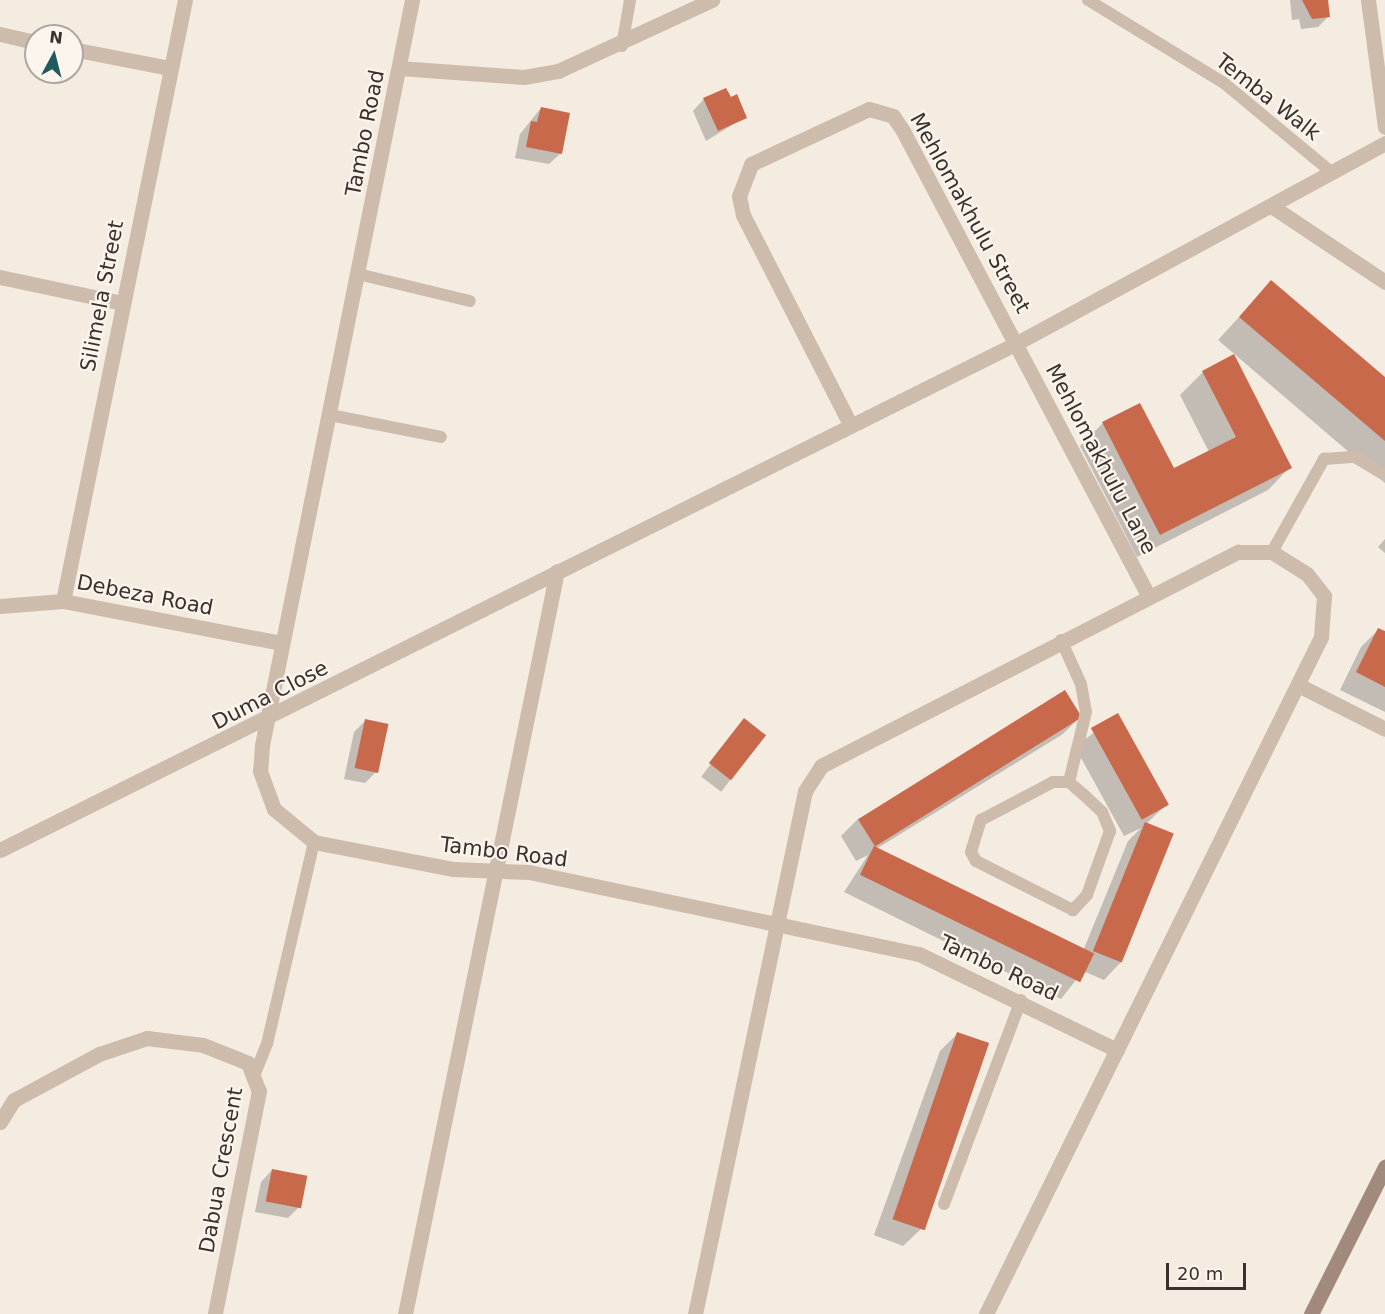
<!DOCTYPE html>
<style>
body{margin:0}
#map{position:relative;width:1385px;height:1314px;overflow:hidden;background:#f4ebe1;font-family:"DejaVu Sans",sans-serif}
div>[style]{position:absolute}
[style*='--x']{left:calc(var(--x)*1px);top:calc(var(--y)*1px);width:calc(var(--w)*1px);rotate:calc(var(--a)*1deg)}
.shadow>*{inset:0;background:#0003;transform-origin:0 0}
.building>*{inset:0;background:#c8694b;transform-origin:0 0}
.service>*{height:12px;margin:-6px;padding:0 6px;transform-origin:6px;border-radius:6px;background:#cdbbac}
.minor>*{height:15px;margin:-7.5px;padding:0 7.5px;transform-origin:7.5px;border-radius:7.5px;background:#cdbbac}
.secondary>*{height:15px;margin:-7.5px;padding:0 7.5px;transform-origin:7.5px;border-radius:7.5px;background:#a18a7d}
span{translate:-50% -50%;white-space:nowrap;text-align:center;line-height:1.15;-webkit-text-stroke:4.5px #fbf5ee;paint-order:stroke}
.street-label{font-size:21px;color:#3b302b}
.north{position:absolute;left:24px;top:24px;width:60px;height:60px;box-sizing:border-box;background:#fbf5ee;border:2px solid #aea6a0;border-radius:50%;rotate:7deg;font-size:16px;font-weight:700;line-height:24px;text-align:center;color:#3b302b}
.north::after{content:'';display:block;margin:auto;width:21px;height:27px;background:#1f5a5e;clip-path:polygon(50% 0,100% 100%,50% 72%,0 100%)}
.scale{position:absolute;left:1166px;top:1263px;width:80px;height:27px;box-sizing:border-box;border:3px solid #3b302b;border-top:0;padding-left:8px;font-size:18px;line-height:21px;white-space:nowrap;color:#3b302b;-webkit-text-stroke:4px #fbf5ee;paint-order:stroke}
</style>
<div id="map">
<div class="shadow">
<div style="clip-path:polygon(1290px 0,1327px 0,1329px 16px,1318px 27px,1301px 29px,1299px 19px,1292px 20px)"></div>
<div style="clip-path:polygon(704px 99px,745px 117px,706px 141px,693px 111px)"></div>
<div style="clip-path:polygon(541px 108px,561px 153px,549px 164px,515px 158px,520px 134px)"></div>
<div style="clip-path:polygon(1271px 282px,1385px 379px,1385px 483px,1218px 340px)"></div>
<div style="clip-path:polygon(1203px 372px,1290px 467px,1268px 490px,1137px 557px,1080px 446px,1103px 423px,1173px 470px,1209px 452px,1180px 395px)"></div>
<div style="clip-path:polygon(1385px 539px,1385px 553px,1378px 547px)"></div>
<div style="clip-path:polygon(1378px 630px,1385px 633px,1385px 712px,1340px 690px,1361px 647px)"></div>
<div style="clip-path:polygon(1117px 715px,1166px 805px,1146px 824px,1121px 962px,1104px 980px,1083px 971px,1061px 999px,844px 892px,868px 855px,856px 861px,841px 836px,858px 819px,1080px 717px,1063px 734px,876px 849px,1083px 951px,1128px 841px,1141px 828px,1124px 836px,1075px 747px)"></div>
<div style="left:744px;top:720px;width:25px;height:71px;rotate:37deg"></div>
<div style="clip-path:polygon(365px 721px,376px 772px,365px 783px,344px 779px,354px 732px)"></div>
<div style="clip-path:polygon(957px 1034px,987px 1044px,921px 1229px,903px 1246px,874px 1235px,940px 1051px)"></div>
<div style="clip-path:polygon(272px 1170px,299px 1207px,288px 1218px,255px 1212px,261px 1182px)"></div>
</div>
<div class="building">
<div style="clip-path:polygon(1302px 0,1328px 0,1330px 17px,1312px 19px)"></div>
<div style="clip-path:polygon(726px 88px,731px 97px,737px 94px,747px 118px,718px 131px,703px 98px)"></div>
<div style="clip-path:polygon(541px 107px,570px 113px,562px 154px,526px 147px,531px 121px,537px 122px)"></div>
<div style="clip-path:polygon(1271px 280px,1385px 377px,1385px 441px,1239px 317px)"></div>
<div style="clip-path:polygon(1234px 354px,1292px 468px,1160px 535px,1102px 422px,1140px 403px,1174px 468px,1236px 437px,1202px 371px)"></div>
<div style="clip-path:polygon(1378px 628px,1385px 631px,1385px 687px,1356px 672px)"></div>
<div style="left:1065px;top:690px;width:32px;height:244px;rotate:58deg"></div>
<div style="left:1118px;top:713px;width:105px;height:31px;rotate:61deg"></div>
<div style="left:744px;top:718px;width:28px;height:57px;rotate:38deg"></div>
<div style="left:365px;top:719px;width:24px;height:50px;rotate:12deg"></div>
<div style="left:1145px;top:822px;width:31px;height:139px;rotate:22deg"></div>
<div style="left:874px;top:846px;width:245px;height:32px;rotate:26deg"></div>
<div style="left:957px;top:1032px;width:34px;height:198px;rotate:19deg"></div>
<div style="left:272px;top:1169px;width:36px;height:33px;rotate:11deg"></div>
</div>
<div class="service">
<div style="--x:1088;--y:0;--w:159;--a:31.4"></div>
<div style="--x:1224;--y:83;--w:138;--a:39.7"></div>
<div style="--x:622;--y:46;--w:47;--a:-80.1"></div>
<div style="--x:358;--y:274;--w:115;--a:13.6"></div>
<div style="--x:330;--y:415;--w:113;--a:11.2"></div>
<div style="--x:1272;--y:552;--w:107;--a:-60.8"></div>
<div style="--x:1324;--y:459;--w:31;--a:-4"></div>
<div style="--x:1355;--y:457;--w:35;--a:31"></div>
<div style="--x:1061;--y:640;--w:48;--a:65.6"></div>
<div style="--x:1081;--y:684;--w:28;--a:80"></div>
<div style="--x:1086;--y:712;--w:72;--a:103.7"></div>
<div style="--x:1053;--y:782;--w:16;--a:0"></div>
<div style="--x:1069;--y:782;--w:20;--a:41"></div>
<div style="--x:1084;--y:795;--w:25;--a:43"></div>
<div style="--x:1102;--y:812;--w:21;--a:67"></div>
<div style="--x:1110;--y:831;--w:68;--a:109.8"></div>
<div style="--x:1087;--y:895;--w:21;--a:133"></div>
<div style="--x:1073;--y:910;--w:109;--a:-153.2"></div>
<div style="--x:976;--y:861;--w:10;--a:-119"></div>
<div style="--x:971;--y:852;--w:34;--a:-73"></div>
<div style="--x:981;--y:820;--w:81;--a:-27.8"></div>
<div style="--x:256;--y:1071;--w:29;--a:-68"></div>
<div style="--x:267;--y:1044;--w:207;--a:-76.9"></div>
<div style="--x:944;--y:1204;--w:218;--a:-69.3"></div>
</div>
<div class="minor">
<div style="--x:412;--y:0;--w:760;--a:101.38"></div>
<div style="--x:262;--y:745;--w:26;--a:94"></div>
<div style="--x:260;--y:771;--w:40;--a:69.8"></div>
<div style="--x:274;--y:809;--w:52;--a:39.5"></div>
<div style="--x:314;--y:842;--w:142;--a:11"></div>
<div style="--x:453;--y:869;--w:76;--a:2.3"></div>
<div style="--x:529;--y:872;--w:399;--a:11.9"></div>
<div style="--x:919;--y:954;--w:220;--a:25.9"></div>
<div style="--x:1368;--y:0;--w:128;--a:82.4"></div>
<div style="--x:0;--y:34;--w:37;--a:13"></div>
<div style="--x:72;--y:49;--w:100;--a:11"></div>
<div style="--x:399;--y:68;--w:125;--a:4.1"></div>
<div style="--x:524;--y:77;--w:35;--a:-10"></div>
<div style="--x:558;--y:71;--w:170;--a:-24.8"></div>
<div style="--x:1273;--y:207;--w:135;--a:33.8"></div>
<div style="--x:0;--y:277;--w:125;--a:12"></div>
<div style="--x:850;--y:424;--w:235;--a:-117.1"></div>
<div style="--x:743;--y:215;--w:19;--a:-102"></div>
<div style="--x:739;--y:196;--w:34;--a:-69"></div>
<div style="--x:751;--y:164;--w:130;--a:-25"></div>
<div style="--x:869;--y:109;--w:25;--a:16"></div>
<div style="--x:893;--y:116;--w:18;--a:56"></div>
<div style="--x:903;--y:131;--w:525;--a:62.17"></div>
<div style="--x:63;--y:601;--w:613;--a:-78.53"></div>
<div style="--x:0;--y:606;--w:63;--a:-4.5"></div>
<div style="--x:63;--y:601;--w:222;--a:10.9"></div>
<div style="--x:1300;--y:686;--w:95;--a:26.8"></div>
<div style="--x:0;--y:850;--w:1136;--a:-26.5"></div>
<div style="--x:1017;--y:343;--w:419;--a:-28.5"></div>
<div style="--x:0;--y:1122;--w:26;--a:-58"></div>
<div style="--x:14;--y:1100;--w:97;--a:-28.4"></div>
<div style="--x:99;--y:1054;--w:51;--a:-18.4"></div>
<div style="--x:147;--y:1038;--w:56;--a:7.1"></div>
<div style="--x:203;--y:1045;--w:48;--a:21.8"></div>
<div style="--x:248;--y:1063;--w:30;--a:69"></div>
<div style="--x:259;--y:1091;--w:227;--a:101.2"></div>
<div style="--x:405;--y:1314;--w:758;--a:-78.44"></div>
<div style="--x:695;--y:1314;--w:534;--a:-78.12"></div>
<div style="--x:805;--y:791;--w:30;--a:-57"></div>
<div style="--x:821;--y:766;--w:469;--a:-27.2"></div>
<div style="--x:1238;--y:552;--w:34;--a:0"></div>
<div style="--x:1272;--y:552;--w:41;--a:32.2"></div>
<div style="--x:1307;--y:574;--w:28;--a:52"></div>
<div style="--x:1324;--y:596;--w:41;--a:94.2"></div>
<div style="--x:1321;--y:637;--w:755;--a:116.33"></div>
</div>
<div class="secondary">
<div style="--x:1311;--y:1314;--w:165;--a:-63.3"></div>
</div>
<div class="street-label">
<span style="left:1268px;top:97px;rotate:38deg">Temba Walk</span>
<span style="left:365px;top:133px;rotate:-79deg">Tambo Road</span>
<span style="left:970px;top:213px;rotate:61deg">Mehlomakhulu Street</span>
<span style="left:102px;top:296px;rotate:-79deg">Silimela Street</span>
<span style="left:1101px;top:459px;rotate:62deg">Mehlomakhulu Lane</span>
<span style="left:145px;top:595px;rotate:11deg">Debeza Road</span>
<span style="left:270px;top:695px;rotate:-27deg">Duma Close</span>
<span style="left:504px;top:852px;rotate:7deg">Tambo Road</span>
<span style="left:999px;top:968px;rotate:25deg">Tambo Road</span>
<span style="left:221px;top:1170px;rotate:-80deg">Dabua Crescent</span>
</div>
<div class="north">N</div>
<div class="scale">20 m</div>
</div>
